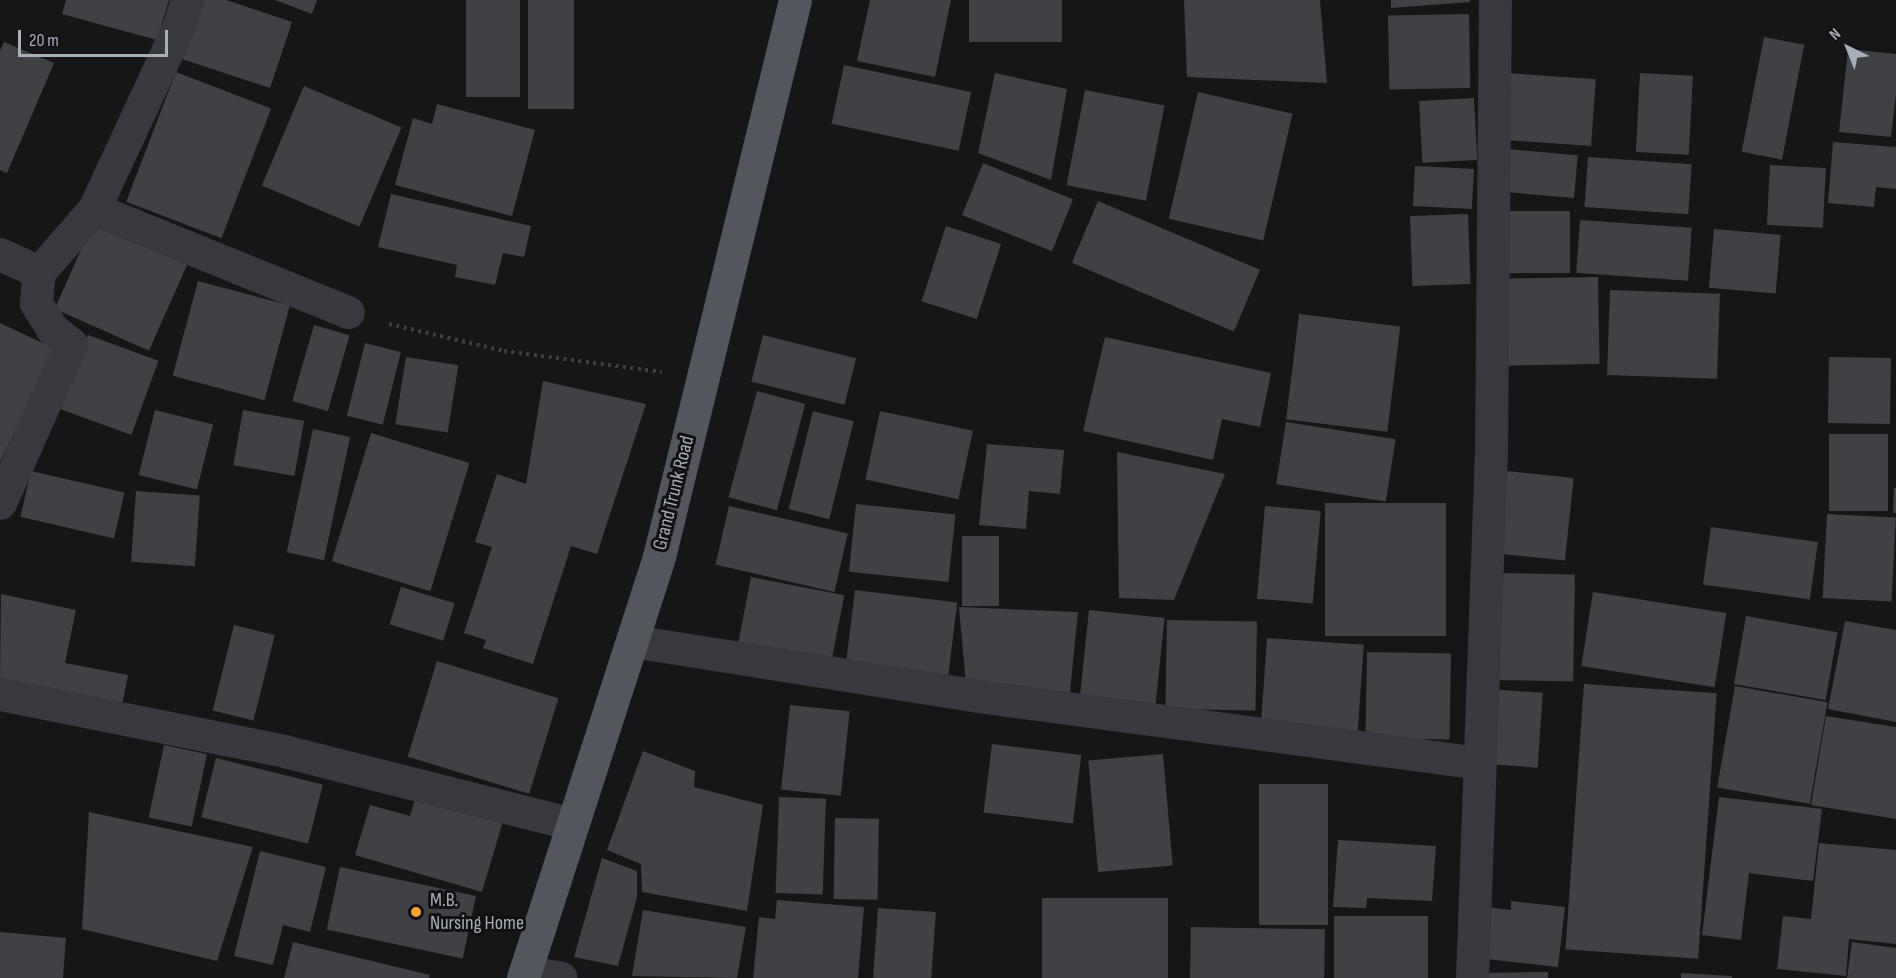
<!DOCTYPE html>
<style>
body{margin:0}
#map{position:relative;width:1896px;height:978px;overflow:hidden;background:#161618;font-family:"Sofia Sans Condensed",sans-serif}
div>[style]{position:absolute}
[style*='--x']{left:calc(var(--x)*1px);top:calc(var(--y)*1px);width:calc(var(--w)*1px);rotate:calc(var(--a)*1deg)}
.building>*{inset:0;background:#404145;transform-origin:0 0}
.path>*{height:4px;margin-top:-2px;transform-origin:0;background:repeating-linear-gradient(90deg,#3d4045 0 3px,transparent 0 7.5px)}
.minor>*{height:33px;margin:-16.5px;padding:0 16.5px;transform-origin:16.5px;border-radius:16.5px;background:#37393e}
.major>*{height:33px;margin:-16.5px;padding:0 16.5px;transform-origin:16.5px;border-radius:16.5px;background:#53565d}
.dots>*{width:16px;height:16px;translate:-50% -50%;box-sizing:border-box;border:3px solid #111113;border-radius:50%}
span{translate:-50% -50%;white-space:nowrap;text-align:center;line-height:1.15;-webkit-text-stroke:6px #111113;paint-order:stroke}
.street-label{font-size:20px;color:#a7afb9}
.poi-label{font-size:20px;color:#a7afb9}
.left{translate:0 -50%;text-align:left}
.north{position:absolute;left:1818px;top:18px;width:60px;height:60px;-webkit-text-stroke:4px #111113;paint-order:stroke;rotate:317deg;font-size:16px;font-weight:700;line-height:24px;text-align:center;color:#a7afb9}
.north::after{content:'';display:block;margin:auto;width:21px;height:27px;background:#a7afb9;clip-path:polygon(50% 0,100% 100%,50% 72%,0 100%)}
.scale{position:absolute;left:18px;top:30px;width:150px;height:27px;box-sizing:border-box;border:3px solid #a7afb9;border-top:0;padding-left:8px;font-size:18px;line-height:21px;white-space:nowrap;color:#a7afb9;-webkit-text-stroke:4px #111113;paint-order:stroke}
</style>
<div id="map">
<div class="building">
<div style="clip-path:polygon(66px 0,169px 0,157px 40px,62px 14px)"></div>
<div style="clip-path:polygon(202px 0,226px 0,292px 22px,270px 88px,182px 59px)"></div>
<div style="clip-path:polygon(275px 0,317px 0,312px 14px)"></div>
<div style="left:466px;top:0;width:54px;height:97px"></div>
<div style="left:528px;top:0;width:46px;height:109px"></div>
<div style="clip-path:polygon(870px 0,951px 0,935px 77px,857px 61px)"></div>
<div style="left:969px;top:0;width:93px;height:42px"></div>
<div style="clip-path:polygon(1184px 0,1320px 0,1327px 83px,1187px 77px)"></div>
<div style="clip-path:polygon(1391px 0,1470px 0,1470px 2px,1391px 8px)"></div>
<div style="left:1469px;top:14px;width:74px;height:81px;rotate:89deg"></div>
<div style="left:1764px;top:37px;width:41px;height:117px;rotate:11deg"></div>
<div style="clip-path:polygon(4px 42px,54px 63px,7px 173px,0 170px,0 51px)"></div>
<div style="clip-path:polygon(1848px 49px,1896px 54px,1896px 94px,1891px 137px,1839px 132px)"></div>
<div style="left:844px;top:65px;width:130px;height:60px;rotate:12deg"></div>
<div style="left:176px;top:72px;width:102px;height:139px;rotate:21deg"></div>
<div style="clip-path:polygon(995px 73px,1067px 89px,1051px 180px,978px 153px)"></div>
<div style="left:1507px;top:73px;width:89px;height:67px;rotate:4deg"></div>
<div style="left:1640px;top:73px;width:53px;height:79px;rotate:3deg"></div>
<div style="left:304px;top:86px;width:106px;height:108px;rotate:23deg"></div>
<div style="left:1085px;top:90px;width:81px;height:97px;rotate:11deg"></div>
<div style="left:1198px;top:92px;width:97px;height:130px;rotate:13deg"></div>
<div style="left:1474px;top:98px;width:62px;height:55px;rotate:87deg"></div>
<div style="clip-path:polygon(437px 104px,535px 130px,512px 216px,395px 185px,413px 118px,432px 124px)"></div>
<div style="clip-path:polygon(1833px 142px,1896px 147px,1896px 189px,1876px 187px,1874px 207px,1828px 203px)"></div>
<div style="left:1507px;top:149px;width:71px;height:43px;rotate:5deg"></div>
<div style="left:1588px;top:157px;width:104px;height:50px;rotate:4deg"></div>
<div style="left:983px;top:163px;width:97px;height:56px;rotate:22deg"></div>
<div style="left:1770px;top:165px;width:56px;height:60px;rotate:3deg"></div>
<div style="left:1415px;top:166px;width:59px;height:40px;rotate:3deg"></div>
<div style="clip-path:polygon(391px 194px,531px 226px,524px 257px,503px 253px,495px 285px,455px 277px,457px 265px,378px 247px)"></div>
<div style="left:1098px;top:201px;width:176px;height:67px;rotate:23deg"></div>
<div style="left:1493px;top:211px;width:77px;height:62px"></div>
<div style="left:1468px;top:214px;width:70px;height:58px;rotate:88deg"></div>
<div style="left:1580px;top:220px;width:112px;height:53px;rotate:4deg"></div>
<div style="left:93px;top:223px;width:103px;height:94px;rotate:24deg"></div>
<div style="left:946px;top:226px;width:58px;height:79px;rotate:18deg"></div>
<div style="left:1714px;top:229px;width:67px;height:59px;rotate:5deg"></div>
<div style="left:1598px;top:277px;width:87px;height:96px;rotate:89deg"></div>
<div style="left:198px;top:281px;width:95px;height:98px;rotate:15deg"></div>
<div style="left:1610px;top:290px;width:110px;height:85px;rotate:2deg"></div>
<div style="left:1299px;top:314px;width:102px;height:106px;rotate:7deg"></div>
<div style="clip-path:polygon(0 323px,55px 349px,0 462px)"></div>
<div style="left:314px;top:325px;width:37px;height:79px;rotate:16deg"></div>
<div style="left:88px;top:335px;width:75px;height:79px;rotate:20deg"></div>
<div style="left:763px;top:335px;width:96px;height:48px;rotate:14deg"></div>
<div style="clip-path:polygon(1105px 337px,1271px 373px,1260px 427px,1222px 419px,1213px 460px,1083px 431px)"></div>
<div style="left:365px;top:343px;width:37px;height:75px;rotate:14deg"></div>
<div style="left:406px;top:357px;width:53px;height:68px;rotate:9deg"></div>
<div style="left:1891px;top:358px;width:66px;height:62px;rotate:91deg"></div>
<div style="clip-path:polygon(543px 381px,646px 404px,597px 554px,571px 546px,533px 664px,483px 648px,486px 640px,464px 633px,492px 547px,475px 542px,497px 474px,526px 484px)"></div>
<div style="left:757px;top:391px;width:50px;height:110px;rotate:15deg"></div>
<div style="left:155px;top:410px;width:60px;height:67px;rotate:14deg"></div>
<div style="left:243px;top:410px;width:62px;height:56px;rotate:10deg"></div>
<div style="left:813px;top:411px;width:42px;height:101px;rotate:14deg"></div>
<div style="left:880px;top:411px;width:95px;height:70px;rotate:12deg"></div>
<div style="left:1286px;top:422px;width:111px;height:63px;rotate:9deg"></div>
<div style="left:313px;top:429px;width:38px;height:126px;rotate:12deg"></div>
<div style="left:371px;top:433px;width:103px;height:134px;rotate:17deg"></div>
<div style="left:1829px;top:434px;width:59px;height:77px"></div>
<div style="clip-path:polygon(987px 444px,1064px 450px,1060px 494px,1029px 491px,1026px 529px,979px 525px)"></div>
<div style="clip-path:polygon(1117px 452px,1225px 474px,1174px 600px,1119px 598px)"></div>
<div style="left:31px;top:471px;width:96px;height:47px;rotate:13deg"></div>
<div style="left:1507px;top:471px;width:67px;height:83px;rotate:6deg"></div>
<div style="clip-path:polygon(1894px 488px,1896px 488px,1896px 513px,1893px 513px)"></div>
<div style="left:136px;top:491px;width:64px;height:71px;rotate:4deg"></div>
<div style="left:1325px;top:503px;width:121px;height:133px"></div>
<div style="left:856px;top:504px;width:100px;height:68px;rotate:6deg"></div>
<div style="left:729px;top:506px;width:122px;height:60px;rotate:13deg"></div>
<div style="left:1265px;top:506px;width:56px;height:93px;rotate:5deg"></div>
<div style="left:1827px;top:514px;width:69px;height:84px;rotate:3deg"></div>
<div style="left:1711px;top:527px;width:108px;height:58px;rotate:8deg"></div>
<div style="left:999px;top:536px;width:70px;height:37px;rotate:90deg"></div>
<div style="left:1495px;top:573px;width:80px;height:107px;rotate:1deg"></div>
<div style="left:751px;top:577px;width:95px;height:74px;rotate:11deg"></div>
<div style="left:401px;top:587px;width:56px;height:39px;rotate:17deg"></div>
<div style="left:855px;top:590px;width:103px;height:74px;rotate:7deg"></div>
<div style="left:1593px;top:592px;width:135px;height:75px;rotate:9deg"></div>
<div style="clip-path:polygon(1px 594px,76px 610px,65px 663px,128px 675px,122px 705px,0 680px)"></div>
<div style="clip-path:polygon(959px 607px,1078px 612px,1070px 692px,966px 684px)"></div>
<div style="left:1089px;top:610px;width:76px;height:88px;rotate:6deg"></div>
<div style="left:1746px;top:616px;width:93px;height:69px;rotate:10deg"></div>
<div style="left:1167px;top:620px;width:90px;height:89px;rotate:1deg"></div>
<div style="clip-path:polygon(1845px 621px,1896px 630px,1896px 722px,1828px 709px)"></div>
<div style="left:234px;top:625px;width:42px;height:88px;rotate:14deg"></div>
<div style="left:1267px;top:638px;width:97px;height:89px;rotate:4deg"></div>
<div style="left:1367px;top:652px;width:84px;height:86px;rotate:1deg"></div>
<div style="left:437px;top:661px;width:127px;height:100px;rotate:17deg"></div>
<div style="left:1584px;top:684px;width:133px;height:266px;rotate:4deg"></div>
<div style="left:1735px;top:686px;width:94px;height:103px;rotate:10deg"></div>
<div style="left:1488px;top:689px;width:55px;height:75px;rotate:4deg"></div>
<div style="left:790px;top:705px;width:60px;height:85px;rotate:6deg"></div>
<div style="clip-path:polygon(1826px 716px,1896px 727px,1896px 819px,1811px 805px)"></div>
<div style="left:992px;top:744px;width:90px;height:69px;rotate:7deg"></div>
<div style="left:164px;top:745px;width:44px;height:74px;rotate:12deg"></div>
<div style="clip-path:polygon(643px 751px,695px 771px,694px 787px,763px 805px,747px 911px,642px 892px,641px 864px,607px 850px)"></div>
<div style="left:1163px;top:754px;width:112px;height:75px;rotate:85deg"></div>
<div style="left:216px;top:758px;width:110px;height:61px;rotate:14deg"></div>
<div style="left:1259px;top:784px;width:69px;height:141px"></div>
<div style="clip-path:polygon(416px 797px,503px 821px,482px 892px,355px 855px,370px 805px,410px 816px)"></div>
<div style="left:779px;top:797px;width:47px;height:96px;rotate:2deg"></div>
<div style="clip-path:polygon(1719px 797px,1822px 809px,1813px 881px,1749px 873px,1741px 940px,1702px 935px)"></div>
<div style="clip-path:polygon(89px 812px,253px 847px,217px 961px,82px 929px)"></div>
<div style="left:835px;top:818px;width:44px;height:81px;rotate:1deg"></div>
<div style="clip-path:polygon(1338px 840px,1436px 846px,1432px 901px,1367px 898px,1366px 908px,1333px 907px)"></div>
<div style="clip-path:polygon(1819px 843px,1896px 850px,1896px 944px,1849px 939px,1846px 976px,1777px 969px,1783px 916px,1811px 919px)"></div>
<div style="clip-path:polygon(260px 851px,326px 867px,310px 932px,283px 925px,273px 965px,234px 956px)"></div>
<div style="clip-path:polygon(602px 858px,637px 871px,637px 897px,618px 966px,574px 957px)"></div>
<div style="left:340px;top:867px;width:139px;height:64px;rotate:12deg"></div>
<div style="left:1042px;top:898px;width:126px;height:80px"></div>
<div style="clip-path:polygon(777px 900px,864px 907px,858px 978px,753px 978px,759px 917px,775px 919px)"></div>
<div style="clip-path:polygon(1511px 901px,1565px 907px,1558px 967px,1478px 958px,1485px 907px,1511px 910px)"></div>
<div style="left:878px;top:908px;width:58px;height:70px;rotate:4deg"></div>
<div style="clip-path:polygon(643px 910px,746px 927px,737px 978px,632px 976px)"></div>
<div style="left:1334px;top:916px;width:94px;height:62px"></div>
<div style="left:1191px;top:927px;width:134px;height:51px;rotate:1deg"></div>
<div style="clip-path:polygon(0 932px,66px 938px,63px 978px,0 978px)"></div>
<div style="clip-path:polygon(293px 942px,430px 975px,429px 978px,284px 978px)"></div>
<div style="clip-path:polygon(1852px 942px,1896px 948px,1896px 978px,1847px 978px)"></div>
<div style="clip-path:polygon(1548px 972px,1548px 978px,1481px 978px,1481px 973px)"></div>
<div style="clip-path:polygon(1681px 973px,1732px 976px,1732px 978px,1681px 978px)"></div>
</div>
<div class="path">
<div style="--x:389;--y:324;--w:118;--a:13.2"></div>
<div style="--x:504;--y:351;--w:159;--a:7.6"></div>
</div>
<div class="minor">
<div style="--x:187;--y:0;--w:29;--a:108"></div>
<div style="--x:178;--y:28;--w:200;--a:114.9"></div>
<div style="--x:94;--y:209;--w:274;--a:22.1"></div>
<div style="--x:0;--y:254;--w:43;--a:24.8"></div>
<div style="--x:39;--y:272;--w:31;--a:96"></div>
<div style="--x:36;--y:303;--w:31;--a:58"></div>
<div style="--x:52;--y:329;--w:24;--a:38"></div>
<div style="--x:71;--y:344;--w:174;--a:114.1"></div>
<div style="--x:39;--y:272;--w:84;--a:-48.9"></div>
<div style="--x:632;--y:641;--w:357;--a:9"></div>
<div style="--x:985;--y:697;--w:499;--a:7.6"></div>
<div style="--x:0;--y:694;--w:290;--a:11.3"></div>
<div style="--x:284;--y:751;--w:297;--a:14.2"></div>
<div style="--x:525;--y:972;--w:36;--a:9"></div>
<div style="--x:1472;--y:978;--w:527;--a:-87.94"></div>
<div style="--x:1491;--y:451;--w:451;--a:-89.5"></div>
</div>
<div class="major">
<div style="--x:523;--y:978;--w:442;--a:-72.1"></div>
<div style="--x:659;--y:557;--w:573;--a:-76.28"></div>
</div>
<div class="dots">
<div style="left:416px;top:912px;background:#fca22a"></div>
</div>
<div class="street-label">
<span style="left:674px;top:493px;rotate:-76deg">Grand Trunk Road</span>
</div>
<div class="poi-label">
<span class="left" style="left:430px;top:912px">M.B.<br>Nursing Home</span>
</div>
<div class="north">N</div>
<div class="scale">20 m</div>
</div>
